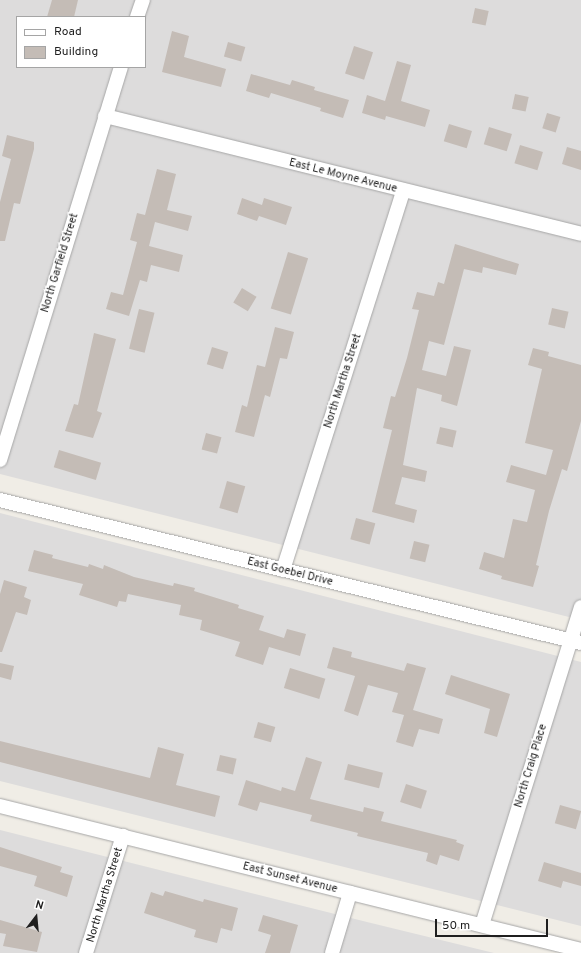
<!DOCTYPE html>
<style>
body{margin:0}
#map{position:relative;width:581px;height:953px;overflow:hidden;background:#f0ede6;font-family:Overpass,sans-serif}
div>[style]{position:absolute}
[style*='--x']{left:calc(var(--x)*1px);top:calc(var(--y)*1px);width:calc(var(--w)*1px);rotate:calc(var(--a)*1deg)}
.residential>*{inset:0;background:#dddcdc}
.building>*{inset:0;background:#c4bcb6;transform-origin:0 0}
.roads{filter:drop-shadow(0 0 1px #a6a6a6) drop-shadow(0 0 1px #a6a6a6)}
.street>*{height:14px;margin:-7px;padding:0 7px;transform-origin:7px;border-radius:7px;background:#fff}
span{translate:-50% -50%;white-space:nowrap;text-align:center;line-height:1.15;-webkit-text-stroke:3px #fff;paint-order:stroke}
.street-label{font-size:11px;color:#1f1f1f}
.legend{position:absolute;left:16px;top:16px;width:130px;height:52px;box-sizing:border-box;background:#fff;border:1px solid #a5a5a5;margin:0;padding:5px 7px;list-style:none;font-size:12px;color:#1f1f1f}
.legend li{display:flex;align-items:center;gap:8px;height:20px}
.legend b{width:20px;border:1px solid #a5a5a5}
.north{position:absolute;left:16px;top:897px;width:40px;height:40px;-webkit-text-stroke:3px #fff;paint-order:stroke;rotate:16deg;font-size:11px;font-weight:700;line-height:16px;text-align:center;color:#1f1f1f}
.north::after{content:'';display:block;margin:auto;width:14px;height:18px;background:#1f1f1f;clip-path:polygon(50% 0,100% 100%,50% 72%,0 100%)}
.scale{position:absolute;left:435px;top:919px;width:113px;height:18px;box-sizing:border-box;border:2px solid #1f1f1f;border-top:0;padding-left:5px;font-size:12px;line-height:14px;white-space:nowrap;color:#1f1f1f;-webkit-text-stroke:3px #fff;paint-order:stroke}
</style>
<div id="map">
<div class="residential">
<div style="clip-path:polygon(evenodd,0 0,581px 0,581px 620px,0 474px,0 0,17px 17px,145px 17px,145px 67px,17px 67px,17px 17px)"></div>
<div style="clip-path:polygon(0 513px,581px 662px,581px 926px,0 781px)"></div>
<div style="clip-path:polygon(0 830px,367px 922px,494px 953px,0 953px)"></div>
</div>
<div class="building">
<div style="clip-path:polygon(52px 0,78px 0,74px 17px,47px 17px)"></div>
<div style="left:475px;top:8px;width:14px;height:15px;rotate:12deg"></div>
<div style="clip-path:polygon(172px 31px,189px 36px,184px 57px,226px 69px,221px 87px,162px 72px)"></div>
<div style="left:228px;top:42px;width:18px;height:15px;rotate:16deg"></div>
<div style="left:354px;top:46px;width:20px;height:29px;rotate:18deg"></div>
<div style="clip-path:polygon(397px 61px,411px 65px,401px 101px,430px 110px,425px 127px,386px 116px,385px 120px,362px 113px,367px 95px,385px 101px)"></div>
<div style="clip-path:polygon(251px 74px,290px 85px,292px 80px,315px 87px,314px 90px,349px 100px,343px 118px,320px 111px,321px 108px,271px 93px,269px 98px,246px 91px)"></div>
<div style="left:515px;top:94px;width:14px;height:15px;rotate:12deg"></div>
<div style="left:547px;top:113px;width:14px;height:16px;rotate:17deg"></div>
<div style="left:449px;top:124px;width:24px;height:18px;rotate:17deg"></div>
<div style="left:489px;top:127px;width:24px;height:18px;rotate:17deg"></div>
<div style="clip-path:polygon(7px 135px,34px 142px,34px 149px,20px 204px,14px 203px,5px 241px,0 241px,0 202px,11px 159px,2px 156px)"></div>
<div style="left:520px;top:145px;width:24px;height:19px;rotate:17deg"></div>
<div style="clip-path:polygon(567px 147px,581px 151px,581px 170px,562px 164px)"></div>
<div style="clip-path:polygon(157px 169px,176px 174px,167px 210px,192px 216px,188px 231px,155px 222px,149px 246px,183px 255px,179px 272px,151px 265px,147px 282px,140px 280px,129px 316px,106px 309px,111px 292px,123px 295px,137px 242px,130px 240px,137px 213px,145px 215px)"></div>
<div style="clip-path:polygon(242px 198px,262px 205px,264px 198px,292px 207px,286px 225px,259px 216px,257px 221px,237px 214px)"></div>
<div style="clip-path:polygon(455px 244px,519px 264px,516px 275px,483px 267px,482px 273px,464px 269px,444px 345px,429px 341px,422px 370px,446px 376px,454px 346px,471px 350px,457px 406px,441px 401px,442px 395px,417px 388px,403px 465px,427px 471px,425px 482px,402px 477px,395px 504px,417px 510px,414px 523px,372px 512px,392px 430px,383px 428px,391px 396px,395px 397px,407px 358px,419px 310px,412px 309px,417px 292px,434px 296px,438px 282px,444px 284px)"></div>
<div style="left:288px;top:252px;width:21px;height:59px;rotate:17deg"></div>
<div style="left:242px;top:288px;width:17px;height:17px;rotate:31deg"></div>
<div style="left:552px;top:308px;width:17px;height:17px;rotate:13deg"></div>
<div style="left:139px;top:309px;width:16px;height:41px;rotate:14deg"></div>
<div style="clip-path:polygon(275px 327px,294px 332px,287px 359px,280px 358px,270px 397px,265px 395px,254px 437px,235px 432px,242px 405px,247px 407px,257px 365px,265px 367px)"></div>
<div style="clip-path:polygon(94px 333px,116px 339px,97px 411px,102px 413px,93px 438px,65px 431px,74px 404px,78px 405px)"></div>
<div style="left:212px;top:347px;width:17px;height:18px;rotate:17deg"></div>
<div style="clip-path:polygon(533px 348px,549px 352px,548px 356px,581px 365px,581px 421px,567px 471px,562px 469px,549px 511px,536px 565px,539px 566px,533px 587px,501px 579px,502px 576px,479px 569px,484px 552px,504px 558px,513px 519px,527px 522px,535px 490px,506px 482px,511px 465px,546px 475px,553px 450px,525px 443px,542px 369px,528px 365px)"></div>
<div style="left:440px;top:427px;width:17px;height:17px;rotate:13deg"></div>
<div style="left:206px;top:433px;width:16px;height:17px;rotate:15deg"></div>
<div style="left:59px;top:450px;width:44px;height:18px;rotate:17deg"></div>
<div style="left:227px;top:481px;width:19px;height:28px;rotate:16deg"></div>
<div style="left:356px;top:518px;width:20px;height:22px;rotate:15deg"></div>
<div style="left:414px;top:541px;width:16px;height:18px;rotate:14deg"></div>
<div style="clip-path:polygon(34px 550px,53px 555px,52px 558px,88px 567px,89px 564px,103px 569px,104px 565px,134px 577px,173px 586px,174px 583px,195px 588px,194px 591px,239px 605px,238px 608px,264px 616px,259px 630px,284px 638px,287px 629px,306px 634px,300px 656px,269px 647px,263px 665px,235px 656px,240px 642px,200px 630px,202px 620px,179px 615px,181px 605px,128px 594px,126px 602px,119px 601px,117px 607px,79px 595px,83px 584px,28px 571px)"></div>
<div style="clip-path:polygon(4px 580px,27px 587px,24px 597px,31px 600px,27px 615px,16px 612px,2px 652px,0 652px,0 594px)"></div>
<div style="clip-path:polygon(333px 647px,352px 652px,351px 657px,404px 671px,407px 663px,426px 668px,413px 710px,443px 719px,439px 734px,419px 729px,413px 747px,396px 742px,404px 715px,392px 712px,398px 693px,368px 685px,358px 716px,344px 711px,355px 676px,327px 668px)"></div>
<div style="clip-path:polygon(0 663px,14px 666px,11px 680px,0 677px)"></div>
<div style="left:290px;top:668px;width:37px;height:21px;rotate:17deg"></div>
<div style="clip-path:polygon(451px 675px,510px 694px,497px 737px,484px 733px,490px 709px,445px 694px)"></div>
<div style="left:258px;top:722px;width:18px;height:16px;rotate:16deg"></div>
<div style="clip-path:polygon(0 741px,150px 778px,158px 747px,184px 754px,176px 785px,220px 796px,215px 817px,0 762px)"></div>
<div style="left:220px;top:755px;width:17px;height:16px;rotate:13deg"></div>
<div style="clip-path:polygon(306px 757px,322px 762px,310px 799px,363px 812px,364px 807px,384px 812px,381px 821px,457px 840px,456px 842px,464px 845px,459px 861px,440px 855px,437px 865px,426px 861px,428px 853px,357px 836px,358px 833px,310px 821px,312px 815px,260px 802px,257px 811px,238px 805px,246px 780px,281px 791px,282px 787px,295px 791px)"></div>
<div style="left:348px;top:764px;width:36px;height:16px;rotate:14deg"></div>
<div style="left:406px;top:784px;width:22px;height:19px;rotate:18deg"></div>
<div style="left:560px;top:805px;width:22px;height:19px;rotate:16deg"></div>
<div style="clip-path:polygon(0 847px,62px 867px,60px 872px,73px 876px,67px 897px,34px 886px,37px 876px,0 866px)"></div>
<div style="clip-path:polygon(544px 862px,581px 873px,581px 886px,563px 881px,561px 888px,538px 881px)"></div>
<div style="clip-path:polygon(165px 891px,203px 902px,204px 899px,238px 908px,232px 931px,221px 928px,217px 943px,194px 937px,196px 930px,144px 913px,151px 892px,163px 896px)"></div>
<div style="clip-path:polygon(263px 915px,298px 925px,290px 953px,265px 953px,271px 935px,258px 931px)"></div>
<div style="clip-path:polygon(0 920px,42px 932px,37px 952px,3px 946px,6px 934px,0 933px)"></div>
</div>
<div class="roads">
<div class="street">
<div style="--x:137;--y:17;--w:18;--a:-71"></div>
<div style="--x:105;--y:116;--w:490;--a:13.9"></div>
<div style="--x:0;--y:460;--w:411;--a:-72.9"></div>
<div style="--x:0;--y:500;--w:598;--a:13.83"></div>
<div style="--x:283;--y:570;--w:398;--a:-72.4"></div>
<div style="--x:0;--y:806;--w:599;--a:13.92"></div>
<div style="--x:482;--y:925;--w:333;--a:-72.7"></div>
<div style="--x:86;--y:953;--w:123;--a:-72.5"></div>
<div style="--x:332;--y:953;--w:63;--a:-73.3"></div>
</div>
</div>
<div class="street-label">
<span style="left:343px;top:176px;rotate:14deg">East Le Moyne Avenue</span>
<span style="left:60px;top:263px;rotate:-73deg">North Garfield Street</span>
<span style="left:343px;top:381px;rotate:-72deg">North Martha Street</span>
<span style="left:290px;top:572px;rotate:14deg">East Goebel Drive</span>
<span style="left:531px;top:766px;rotate:-73deg">North Craig Place</span>
<span style="left:290px;top:878px;rotate:14deg">East Sunset Avenue</span>
<span style="left:105px;top:895px;rotate:-73deg">North Martha Street</span>
</div>
<ul class="legend">
<li><b style="height:5px;background:#fff"></b>Road</li>
<li><b style="height:11px;background:#c4bcb6"></b>Building</li>
</ul>
<div class="north">N</div>
<div class="scale">50 m</div>
</div>
